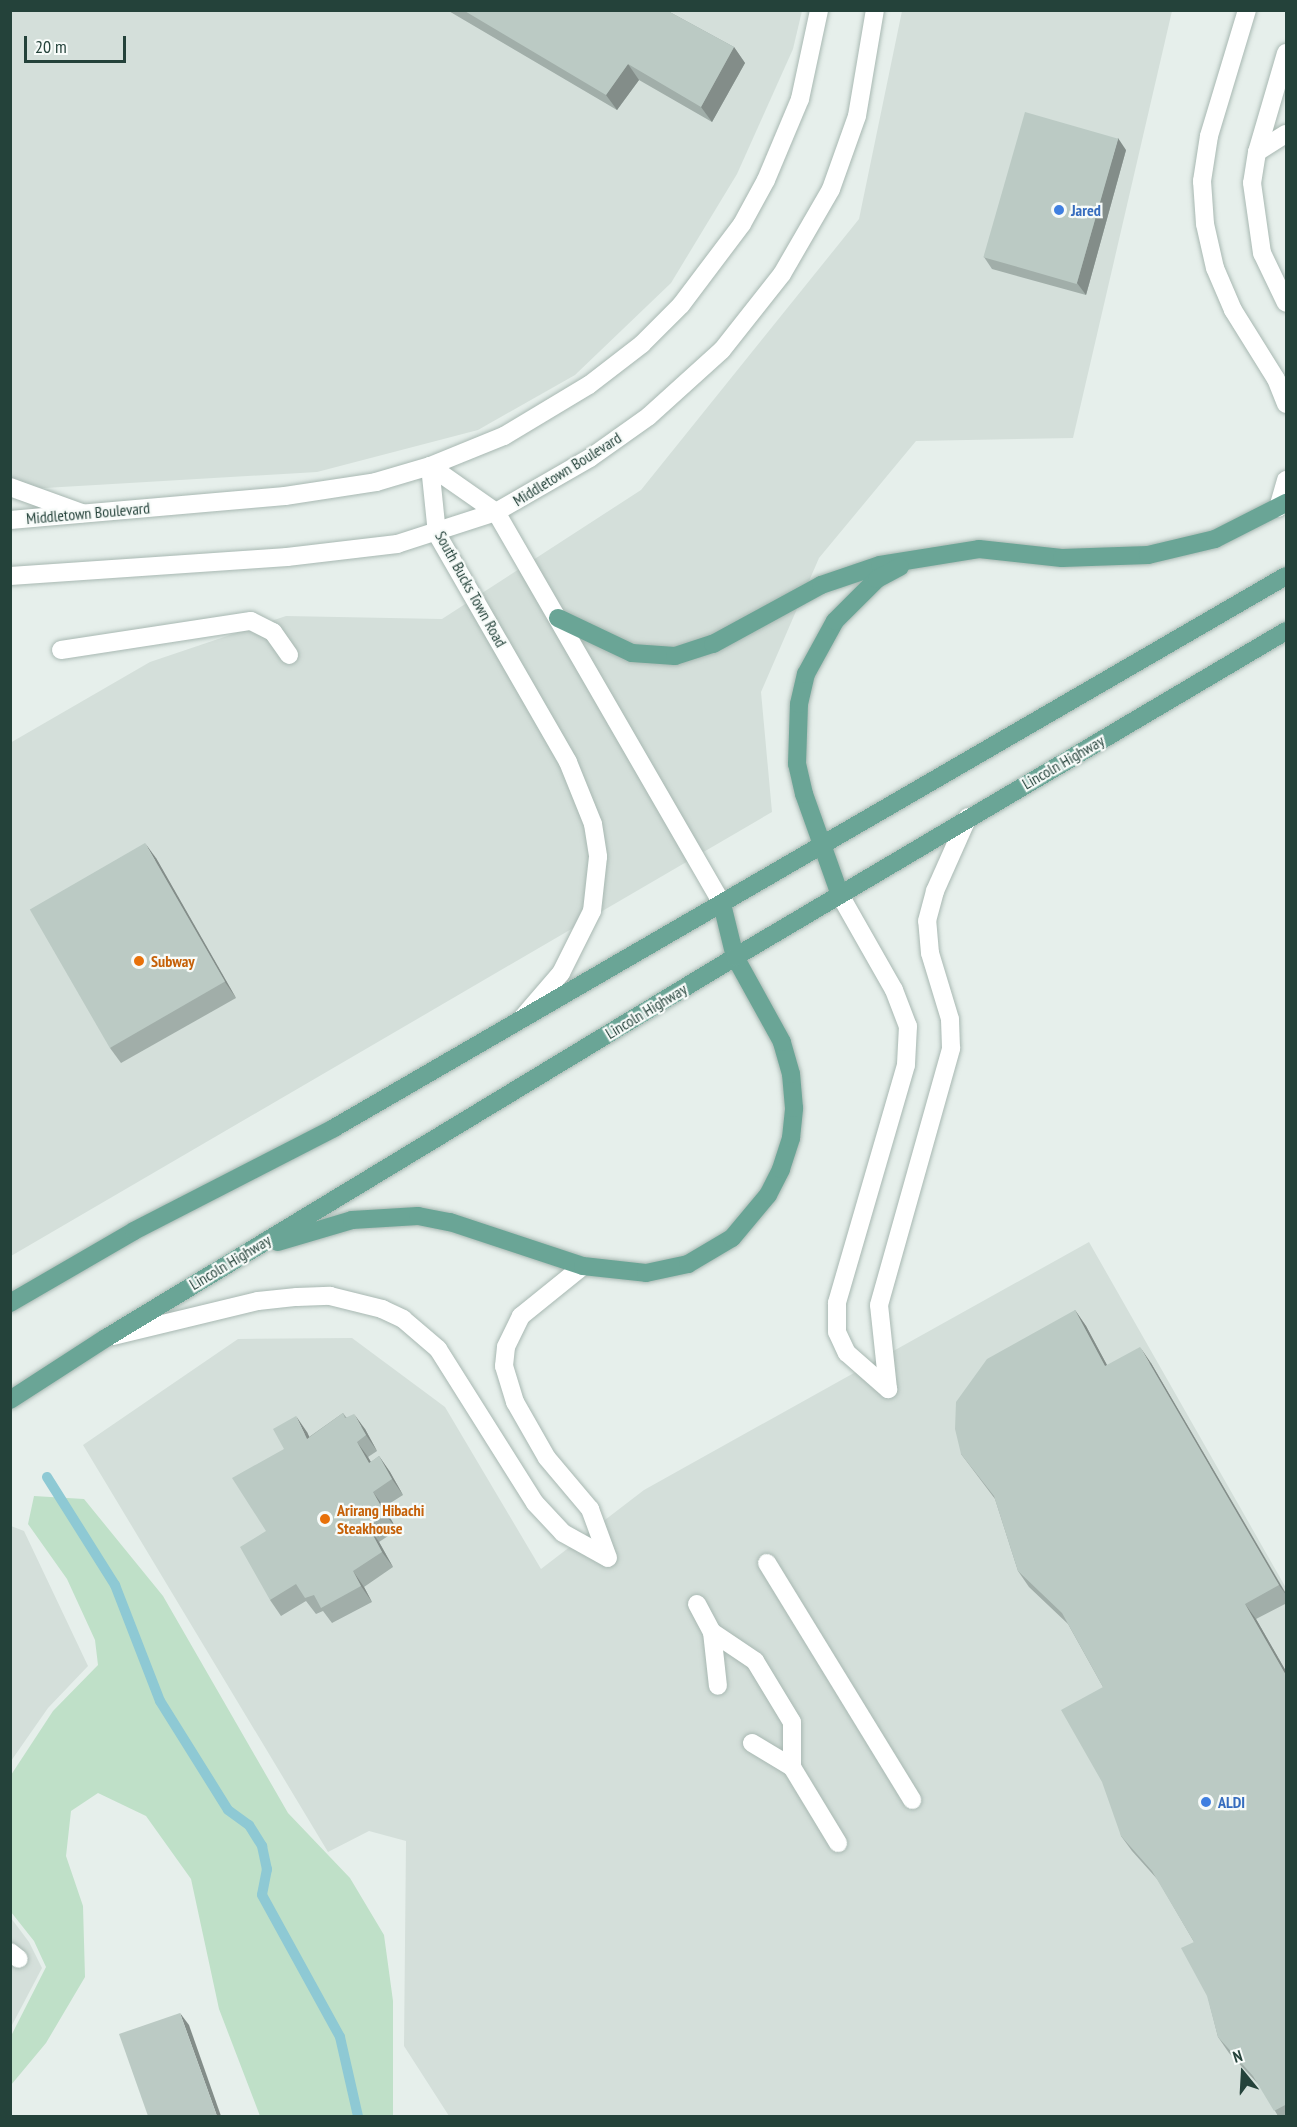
<!DOCTYPE html>
<style>
body{margin:0}
#map{position:relative;width:1297px;height:2127px;overflow:hidden;background:#e6efeb;font-family:"PT Sans Narrow",sans-serif}
div>[style]{position:absolute}
[style*='--x']{left:calc(var(--x)*1px);top:calc(var(--y)*1px);width:calc(var(--w)*1px);rotate:calc(var(--a)*1deg)}
.built>*{inset:0;background:#d4dfda}
.green>*{inset:0;background:#bfe0c8}
.stream>*{height:10px;margin:-5px;padding:0 5px;transform-origin:5px;border-radius:5px;background:#8ec9d4}
.roads{filter:drop-shadow(0 0 2px #a8b8b2) drop-shadow(0 0 2px #a8b8b2)}
.lane>*{height:18px;margin:-9px;padding:0 9px;transform-origin:9px;border-radius:9px;background:#fff}
.street>*{height:18px;margin:-9px;padding:0 9px;transform-origin:9px;border-radius:9px;background:#fff}
.primary>*{height:18px;margin:-9px;padding:0 9px;transform-origin:9px;border-radius:9px;background:#6aa596}
.wall>*{inset:0;background:#a1aea9}
.shaded-wall>*{inset:0;background:#838d89}
.building>*{inset:0;background:#bbcac4;transform-origin:0 0}
.dots>*{width:16px;height:16px;translate:-50% -50%;box-sizing:border-box;border:3px solid #f7fbf9;border-radius:50%}
span{translate:-50% -50%;white-space:nowrap;text-align:center;line-height:1.15;-webkit-text-stroke:4.5px #f7fbf9;paint-order:stroke}
.shop-label{font-size:16px;color:#366cbe;font-weight:700}
.left{translate:0 -50%;text-align:left}
.street-label{font-size:16px;color:#24423a}
.food-label{font-size:16px;color:#c56008;font-weight:700}
.frame{position:absolute;inset:0;border:12px solid #24423a;pointer-events:none}
.north{position:absolute;left:1213px;top:2043px;width:60px;height:60px;-webkit-text-stroke:4px #f7fbf9;paint-order:stroke;rotate:342deg;font-size:16px;font-weight:700;line-height:24px;text-align:center;color:#24423a}
.north::after{content:'';display:block;margin:auto;width:21px;height:27px;background:#24423a;clip-path:polygon(50% 0,100% 100%,50% 72%,0 100%)}
.scale{position:absolute;left:24px;top:36px;width:102px;height:27px;box-sizing:border-box;border:3px solid #24423a;border-top:0;padding-left:8px;font-size:18px;line-height:21px;white-space:nowrap;color:#24423a;-webkit-text-stroke:4px #f7fbf9;paint-order:stroke}
</style>
<div id="map">
<div class="built">
<div style="clip-path:polygon(11px 11px,802px 11px,793px 49px,737px 174px,671px 283px,575px 375px,478px 430px,317px 472px,11px 490px)"></div>
<div style="clip-path:polygon(902px 11px,1172px 11px,1073px 438px,916px 441px,819px 558px,761px 692px,772px 812px,11px 1256px,10px 743px,150px 662px,286px 616px,442px 619px,641px 490px,859px 219px)"></div>
<div style="clip-path:polygon(1089px 1242px,1286px 1588px,1286px 2116px,449px 2116px,404px 2046px,406px 1841px,369px 1831px,328px 1852px,83px 1445px,238px 1339px,352px 1338px,445px 1407px,541px 1569px,644px 1490px)"></div>
<div style="clip-path:polygon(11px 1526px,24px 1531px,88px 1666px,48px 1708px,11px 1761px)"></div>
<div style="clip-path:polygon(11px 1918px,29px 1942px,42px 1968px,11px 2027px)"></div>
</div>
<div class="green">
<div style="clip-path:polygon(34px 1496px,84px 1499px,163px 1596px,288px 1813px,350px 1878px,384px 1935px,393px 2001px,393px 2116px,260px 2116px,219px 2009px,191px 1879px,146px 1816px,98px 1793px,71px 1811px,66px 1856px,83px 1906px,85px 1977px,46px 2043px,11px 2085px,11px 2036px,46px 1967px,34px 1941px,11px 1912px,11px 1775px,53px 1711px,98px 1665px,95px 1640px,67px 1579px,28px 1524px)"></div>
</div>
<div class="stream">
<div style="--x:47;--y:1477;--w:128;--a:57.8"></div>
<div style="--x:115;--y:1585;--w:124;--a:68.8"></div>
<div style="--x:160;--y:1701;--w:128;--a:58"></div>
<div style="--x:228;--y:1810;--w:26;--a:36"></div>
<div style="--x:249;--y:1825;--w:25;--a:58"></div>
<div style="--x:262;--y:1846;--w:24;--a:78"></div>
<div style="--x:267;--y:1869;--w:26;--a:101"></div>
<div style="--x:262;--y:1895;--w:162;--a:61.2"></div>
<div style="--x:340;--y:2037;--w:81;--a:77.2"></div>
</div>
<div class="roads">
<div class="lane">
<div style="--x:1257;--y:152;--w:34;--a:-32"></div>
<div style="--x:10;--y:487;--w:77;--a:19.9"></div>
<div style="--x:61;--y:650;--w:192;--a:-8.7"></div>
<div style="--x:251;--y:621;--w:25;--a:27"></div>
<div style="--x:273;--y:632;--w:28;--a:55"></div>
<div style="--x:840;--y:895;--w:109;--a:60.4"></div>
<div style="--x:894;--y:990;--w:39;--a:69"></div>
<div style="--x:908;--y:1026;--w:39;--a:93"></div>
<div style="--x:906;--y:1065;--w:248;--a:106.2"></div>
<div style="--x:837;--y:1303;--w:29;--a:90"></div>
<div style="--x:837;--y:1332;--w:23;--a:65"></div>
<div style="--x:847;--y:1353;--w:55;--a:41.3"></div>
<div style="--x:583;--y:1266;--w:80;--a:141.1"></div>
<div style="--x:521;--y:1316;--w:34;--a:116"></div>
<div style="--x:506;--y:1347;--w:19;--a:96"></div>
<div style="--x:504;--y:1366;--w:38;--a:73"></div>
<div style="--x:515;--y:1402;--w:64;--a:60.3"></div>
<div style="--x:547;--y:1458;--w:67;--a:49.9"></div>
<div style="--x:590;--y:1509;--w:52;--a:69.8"></div>
<div style="--x:113;--y:1336;--w:149;--a:-13.6"></div>
<div style="--x:258;--y:1301;--w:39;--a:-6"></div>
<div style="--x:297;--y:1297;--w:33;--a:-2"></div>
<div style="--x:330;--y:1296;--w:54;--a:14"></div>
<div style="--x:382;--y:1309;--w:23;--a:25"></div>
<div style="--x:403;--y:1319;--w:46;--a:40.6"></div>
<div style="--x:438;--y:1349;--w:182;--a:57.8"></div>
<div style="--x:535;--y:1503;--w:41;--a:47"></div>
<div style="--x:563;--y:1533;--w:51;--a:29.1"></div>
<div style="--x:888;--y:1389;--w:84;--a:-96.1"></div>
<div style="--x:879;--y:1305;--w:267;--a:-74.3"></div>
<div style="--x:951;--y:1048;--w:29;--a:-92"></div>
<div style="--x:950;--y:1019;--w:69;--a:-106.9"></div>
<div style="--x:930;--y:953;--w:32;--a:-95"></div>
<div style="--x:927;--y:921;--w:31;--a:-75"></div>
<div style="--x:935;--y:891;--w:81;--a:-66"></div>
<div style="--x:767;--y:1563;--w:278;--a:58.5"></div>
<div style="--x:697;--y:1604;--w:32;--a:62"></div>
<div style="--x:712;--y:1632;--w:54;--a:83.7"></div>
<div style="--x:712;--y:1632;--w:52;--a:34"></div>
<div style="--x:755;--y:1661;--w:71;--a:58.8"></div>
<div style="--x:792;--y:1722;--w:45;--a:90"></div>
<div style="--x:752;--y:1743;--w:47;--a:31"></div>
<div style="--x:792;--y:1767;--w:89;--a:58.8"></div>
<div style="--x:10;--y:1952;--w:11;--a:38"></div>
</div>
<div class="street">
<div style="--x:1247;--y:10;--w:132;--a:106.8"></div>
<div style="--x:1209;--y:136;--w:46;--a:98.8"></div>
<div style="--x:1202;--y:181;--w:43;--a:86"></div>
<div style="--x:1205;--y:224;--w:45;--a:77.2"></div>
<div style="--x:1215;--y:268;--w:46;--a:66.8"></div>
<div style="--x:1233;--y:310;--w:81;--a:58.1"></div>
<div style="--x:1276;--y:379;--w:27;--a:68"></div>
<div style="--x:1286;--y:53;--w:103;--a:106.3"></div>
<div style="--x:1257;--y:152;--w:31;--a:99"></div>
<div style="--x:1252;--y:183;--w:71;--a:81.9"></div>
<div style="--x:1262;--y:253;--w:55;--a:64.4"></div>
<div style="--x:430;--y:466;--w:68;--a:84.1"></div>
<div style="--x:437;--y:534;--w:263;--a:60.1"></div>
<div style="--x:568;--y:762;--w:67;--a:68"></div>
<div style="--x:593;--y:824;--w:33;--a:81"></div>
<div style="--x:598;--y:857;--w:54;--a:96.3"></div>
<div style="--x:592;--y:911;--w:69;--a:116.6"></div>
<div style="--x:561;--y:973;--w:58;--a:130.8"></div>
<div style="--x:430;--y:466;--w:80;--a:34.9"></div>
<div style="--x:496;--y:512;--w:452;--a:60"></div>
<div style="--x:1278;--y:508;--w:29;--a:-74"></div>
<div style="--x:10;--y:520;--w:276;--a:-5"></div>
<div style="--x:285;--y:496;--w:92;--a:-8.7"></div>
<div style="--x:376;--y:482;--w:56;--a:-16.5"></div>
<div style="--x:430;--y:466;--w:80;--a:-22.1"></div>
<div style="--x:504;--y:436;--w:99;--a:-31"></div>
<div style="--x:589;--y:385;--w:67;--a:-37.7"></div>
<div style="--x:642;--y:344;--w:55;--a:-45"></div>
<div style="--x:681;--y:305;--w:101;--a:-53"></div>
<div style="--x:742;--y:224;--w:50;--a:-61.4"></div>
<div style="--x:766;--y:180;--w:88;--a:-67.2"></div>
<div style="--x:800;--y:99;--w:91;--a:-77.9"></div>
<div style="--x:10;--y:576;--w:278;--a:-3.9"></div>
<div style="--x:287;--y:557;--w:111;--a:-6.7"></div>
<div style="--x:397;--y:544;--w:104;--a:-17.9"></div>
<div style="--x:496;--y:512;--w:108;--a:-29.9"></div>
<div style="--x:590;--y:458;--w:72;--a:-35.4"></div>
<div style="--x:649;--y:416;--w:98;--a:-42.1"></div>
<div style="--x:722;--y:350;--w:97;--a:-51.7"></div>
<div style="--x:782;--y:274;--w:98;--a:-60"></div>
<div style="--x:831;--y:189;--w:77;--a:-70.4"></div>
<div style="--x:857;--y:116;--w:108;--a:-80.4"></div>
</div>
<div class="primary">
<div style="--x:558;--y:618;--w:82;--a:25.3"></div>
<div style="--x:632;--y:653;--w:43;--a:4"></div>
<div style="--x:675;--y:656;--w:40;--a:-18"></div>
<div style="--x:713;--y:644;--w:123;--a:-28.6"></div>
<div style="--x:821;--y:585;--w:62;--a:-18.7"></div>
<div style="--x:880;--y:565;--w:100;--a:-9.2"></div>
<div style="--x:979;--y:549;--w:83;--a:6.2"></div>
<div style="--x:1062;--y:558;--w:86;--a:-2"></div>
<div style="--x:1148;--y:555;--w:69;--a:-13.4"></div>
<div style="--x:1215;--y:539;--w:80;--a:-26.9"></div>
<div style="--x:840;--y:895;--w:107;--a:-109.6"></div>
<div style="--x:804;--y:794;--w:31;--a:-103"></div>
<div style="--x:797;--y:764;--w:60;--a:-88.1"></div>
<div style="--x:799;--y:704;--w:31;--a:-77"></div>
<div style="--x:806;--y:674;--w:60;--a:-61.3"></div>
<div style="--x:835;--y:621;--w:59;--a:-45"></div>
<div style="--x:877;--y:579;--w:26;--a:-28"></div>
<div style="--x:278;--y:1242;--w:77;--a:-16.6"></div>
<div style="--x:352;--y:1220;--w:66;--a:-3.5"></div>
<div style="--x:418;--y:1216;--w:33;--a:11"></div>
<div style="--x:450;--y:1222;--w:140;--a:18.3"></div>
<div style="--x:583;--y:1266;--w:63;--a:6.3"></div>
<div style="--x:646;--y:1273;--w:43;--a:-12.1"></div>
<div style="--x:688;--y:1264;--w:51;--a:-30.6"></div>
<div style="--x:732;--y:1238;--w:56;--a:-50.1"></div>
<div style="--x:768;--y:1195;--w:29;--a:-63"></div>
<div style="--x:781;--y:1169;--w:33;--a:-72"></div>
<div style="--x:791;--y:1138;--w:30;--a:-84"></div>
<div style="--x:794;--y:1108;--w:34;--a:-95"></div>
<div style="--x:791;--y:1074;--w:33;--a:-106"></div>
<div style="--x:782;--y:1042;--w:97;--a:-118.9"></div>
<div style="--x:735;--y:957;--w:55;--a:-103.8"></div>
<div style="--x:10;--y:1303;--w:143;--a:-30.1"></div>
<div style="--x:134;--y:1231;--w:225;--a:-27.2"></div>
<div style="--x:334;--y:1128;--w:1100;--a:-30.11"></div>
<div style="--x:10;--y:1400;--w:114;--a:-32.9"></div>
<div style="--x:106;--y:1338;--w:735;--a:-31.2"></div>
<div style="--x:735;--y:957;--w:640;--a:-30.61"></div>
</div>
</div>
<div class="wall">
<div style="clip-path:polygon(447px 10px,666px 10px,734px 47px,745px 63px,712px 122px,639px 80px,617px 110px)"></div>
<div style="clip-path:polygon(1126px 150px,1086px 295px,992px 269px,984px 257px)"></div>
<div style="clip-path:polygon(156px 858px,236px 998px,121px 1063px,110px 1048px)"></div>
<div style="clip-path:polygon(1075px 1310px,1086px 1326px,1107px 1365px,1151px 1363px,1287px 1595px,1287px 1603px,1256px 1619px,1287px 1673px,1287px 2116px,1278px 2116px,1260px 2086px,1229px 2053px,1218px 2037px,1194px 1942px,1158px 1880px,1132px 1851px,1121px 1836px,1103px 1687px,1068px 1624px,1029px 1587px,1018px 1571px,995px 1499px,961px 1454px)"></div>
<div style="clip-path:polygon(343px 1413px,346px 1417px,365px 1429px,377px 1451px,368px 1457px,371px 1462px,379px 1456px,390px 1472px,403px 1495px,384px 1507px,397px 1530px,379px 1542px,393px 1567px,364px 1587px,372px 1602px,332px 1623px,323px 1611px,316px 1614px,306px 1601px,281px 1616px,270px 1600px,266px 1531px,284px 1449px,307px 1432px,309px 1437px)"></div>
</div>
<div class="shaded-wall">
<div style="clip-path:polygon(734px 47px,745px 63px,712px 122px,701px 107px)"></div>
<div style="clip-path:polygon(628px 64px,639px 80px,617px 110px,606px 95px)"></div>
<div style="clip-path:polygon(1118px 138px,1126px 150px,1086px 295px,1077px 283px)"></div>
<div style="clip-path:polygon(145px 843px,156px 858px,236px 998px,225px 982px)"></div>
<div style="clip-path:polygon(1075px 1310px,1086px 1326px,1116px 1382px,1105px 1366px)"></div>
<div style="clip-path:polygon(1140px 1347px,1151px 1363px,1287px 1596px,1279px 1585px)"></div>
<div style="clip-path:polygon(354px 1414px,365px 1429px,377px 1451px,366px 1435px)"></div>
<div style="clip-path:polygon(296px 1416px,307px 1432px,318px 1455px,307px 1439px)"></div>
<div style="clip-path:polygon(357px 1442px,368px 1457px,380px 1479px,369px 1463px)"></div>
<div style="clip-path:polygon(379px 1456px,390px 1472px,403px 1495px,392px 1479px)"></div>
<div style="clip-path:polygon(373px 1492px,384px 1507px,397px 1530px,386px 1515px)"></div>
<div style="clip-path:polygon(368px 1526px,379px 1542px,393px 1567px,382px 1552px)"></div>
<div style="clip-path:polygon(353px 1571px,364px 1587px,372px 1602px,361px 1586px)"></div>
<div style="clip-path:polygon(1245px 1604px,1256px 1619px,1287px 1673px,1287px 1677px)"></div>
<div style="clip-path:polygon(180px 2013px,189px 2025px,221px 2116px,217px 2116px)"></div>
</div>
<div class="building">
<div style="clip-path:polygon(463px 10px,666px 10px,734px 47px,701px 107px,628px 64px,606px 95px)"></div>
<div style="left:1025px;top:112px;width:97px;height:151px;rotate:16deg"></div>
<div style="left:145px;top:843px;width:160px;height:133px;rotate:60deg"></div>
<div style="clip-path:polygon(1075px 1310px,1105px 1366px,1140px 1347px,1279px 1585px,1245px 1604px,1287px 1677px,1287px 2104px,1274px 2111px,1253px 2076px,1218px 2037px,1207px 1996px,1181px 1948px,1194px 1942px,1152px 1871px,1121px 1836px,1102px 1782px,1061px 1710px,1103px 1687px,1062px 1613px,1018px 1571px,994px 1496px,961px 1454px,955px 1429px,956px 1402px,987px 1359px)"></div>
<div style="clip-path:polygon(343px 1413px,345px 1418px,354px 1414px,366px 1435px,357px 1442px,369px 1463px,379px 1456px,392px 1479px,373px 1492px,386px 1515px,368px 1526px,382px 1552px,353px 1571px,361px 1586px,321px 1608px,314px 1595px,305px 1598px,296px 1584px,270px 1600px,240px 1547px,266px 1531px,232px 1478px,284px 1449px,273px 1429px,296px 1416px,307px 1439px)"></div>
<div style="clip-path:polygon(180px 2013px,217px 2116px,148px 2116px,119px 2034px)"></div>
</div>
<div class="dots">
<div style="left:1059px;top:210px;background:#3f7fe0"></div>
<div style="left:139px;top:961px;background:#e8710a"></div>
<div style="left:325px;top:1519px;background:#e8710a"></div>
<div style="left:1206px;top:1802px;background:#3f7fe0"></div>
</div>
<div class="shop-label">
<span class="left" style="left:1071px;top:210px">Jared</span>
<span class="left" style="left:1218px;top:1802px">ALDI</span>
</div>
<div class="street-label">
<span style="left:567px;top:469px;rotate:-32deg">Middletown Boulevard</span>
<span style="left:88px;top:513px;rotate:-5deg">Middletown Boulevard</span>
<span style="left:471px;top:589px;rotate:61deg">South Bucks Town Road</span>
<span style="left:1063px;top:762px;rotate:-30deg">Lincoln Highway</span>
<span style="left:646px;top:1011px;rotate:-31deg">Lincoln Highway</span>
<span style="left:230px;top:1262px;rotate:-31deg">Lincoln Highway</span>
</div>
<div class="food-label">
<span class="left" style="left:151px;top:961px">Subway</span>
<span class="left" style="left:337px;top:1519px">Arirang Hibachi<br>Steakhouse</span>
</div>
<div class="frame"></div>
<div class="north">N</div>
<div class="scale">20 m</div>
</div>
